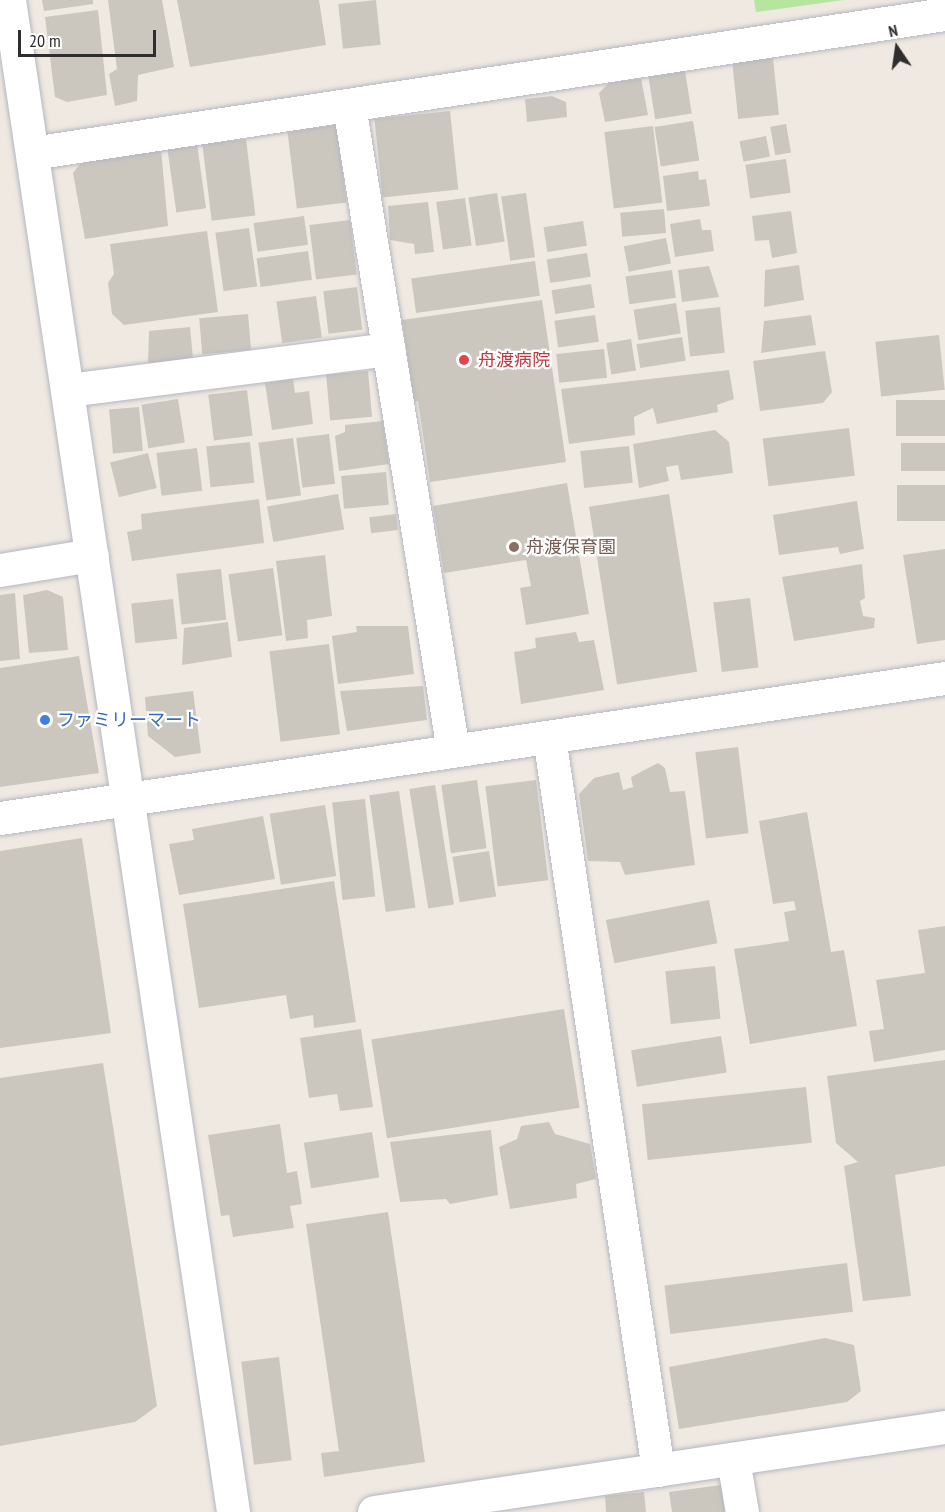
<!DOCTYPE html>
<meta charset="utf-8">
<style>
body{margin:0}
#map{position:relative;width:945px;height:1512px;overflow:hidden;background:#efe9e1;font-family:"PT Sans Narrow","Noto Sans JP",sans-serif}
div>[style]{position:absolute}
[style*='--x']{left:calc(var(--x)*1px);top:calc(var(--y)*1px);width:calc(var(--w)*1px);rotate:calc(var(--a)*1deg)}
.green>*{inset:0;background:#b6e59e}
.building>*{inset:0;background:#cbc7bf;transform-origin:0 0}
.roads{filter:drop-shadow(0 0 2px #b4b7c1) drop-shadow(0 0 2px #b4b7c1)}
.minor>*{height:33px;margin:-16.5px;padding:0 16.5px;transform-origin:16.5px;border-radius:16.5px;background:#fff}
.dots>*{width:16px;height:16px;translate:-50% -50%;box-sizing:border-box;border:3px solid #fff;border-radius:50%}
span{translate:-50% -50%;white-space:nowrap;text-align:center;line-height:1.15;-webkit-text-stroke:4.5px #fff;paint-order:stroke}
.health-label{font-size:18px;color:#be3a42}
.left{translate:0 -50%;text-align:left}
.education-label{font-size:18px;color:#785e54}
.shop-label{font-size:18px;color:#366cbe}
.north{position:absolute;left:867px;top:18px;width:60px;height:60px;-webkit-text-stroke:4px #fff;paint-order:stroke;rotate:347deg;font-size:16px;font-weight:700;line-height:24px;text-align:center;color:#2e2e2e}
.north::after{content:'';display:block;margin:auto;width:21px;height:27px;background:#2e2e2e;clip-path:polygon(50% 0,100% 100%,50% 72%,0 100%)}
.scale{position:absolute;left:18px;top:30px;width:138px;height:27px;box-sizing:border-box;border:3px solid #2e2e2e;border-top:0;padding-left:8px;font-size:18px;line-height:21px;white-space:nowrap;color:#2e2e2e;-webkit-text-stroke:4px #fff;paint-order:stroke}
</style>
<div id="map">
<div class="green">
<div style="clip-path:polygon(754px 0,844px 0,756px 12px)"></div>
</div>
<div class="building">
<div style="clip-path:polygon(42px 0,93px 0,93px 4px,44px 11px)"></div>
<div style="clip-path:polygon(108px 0,162px 0,174px 67px,138px 75px,137px 101px,115px 106px,109px 74px,117px 69px)"></div>
<div style="clip-path:polygon(177px 0,319px 0,326px 45px,190px 67px)"></div>
<div style="left:376px;top:0;width:45px;height:38px;rotate:84deg"></div>
<div style="clip-path:polygon(98px 10px,107px 95px,67px 102px,55px 97px,45px 17px)"></div>
<div style="left:773px;top:58px;width:57px;height:41px;rotate:84deg"></div>
<div style="left:685px;top:71px;width:43px;height:37px;rotate:81deg"></div>
<div style="clip-path:polygon(641px 78px,648px 115px,605px 122px,599px 93px,609px 83px)"></div>
<div style="clip-path:polygon(552px 96px,566px 102px,567px 117px,527px 122px,525px 99px)"></div>
<div style="left:450px;top:111px;width:79px;height:76px;rotate:84deg"></div>
<div style="left:693px;top:121px;width:40px;height:39px;rotate:81deg"></div>
<div style="left:786px;top:124px;width:29px;height:16px;rotate:80deg"></div>
<div style="left:337px;top:125px;width:78px;height:50px;rotate:83deg"></div>
<div style="left:653px;top:126px;width:77px;height:49px;rotate:83deg"></div>
<div style="left:766px;top:136px;width:21px;height:27px;rotate:79deg"></div>
<div style="left:246px;top:139px;width:77px;height:44px;rotate:83deg"></div>
<div style="left:197px;top:144px;width:65px;height:30px;rotate:82deg"></div>
<div style="clip-path:polygon(161px 149px,168px 226px,85px 239px,73px 173px,81px 163px)"></div>
<div style="left:786px;top:159px;width:34px;height:41px;rotate:82deg"></div>
<div style="clip-path:polygon(698px 171px,699px 180px,706px 179px,710px 206px,667px 211px,663px 176px)"></div>
<div style="left:497px;top:193px;width:49px;height:29px;rotate:81deg"></div>
<div style="left:526px;top:193px;width:65px;height:25px;rotate:82deg"></div>
<div style="left:465px;top:198px;width:48px;height:29px;rotate:82deg"></div>
<div style="clip-path:polygon(428px 202px,434px 252px,415px 254px,414px 244px,390px 240px,388px 206px)"></div>
<div style="left:664px;top:209px;width:24px;height:44px;rotate:85deg"></div>
<div style="clip-path:polygon(791px 211px,797px 253px,772px 258px,769px 240px,755px 241px,752px 216px)"></div>
<div style="left:304px;top:216px;width:29px;height:51px;rotate:82deg"></div>
<div style="clip-path:polygon(700px 219px,702px 230px,711px 230px,714px 251px,675px 257px,670px 224px)"></div>
<div style="left:350px;top:220px;width:55px;height:41px;rotate:83deg"></div>
<div style="left:583px;top:221px;width:25px;height:40px;rotate:81deg"></div>
<div style="left:249px;top:228px;width:59px;height:34px;rotate:82deg"></div>
<div style="clip-path:polygon(207px 231px,218px 312px,124px 325px,112px 314px,108px 283px,114px 274px,110px 244px)"></div>
<div style="left:666px;top:238px;width:26px;height:43px;rotate:79deg"></div>
<div style="left:308px;top:251px;width:29px;height:52px;rotate:82deg"></div>
<div style="left:587px;top:253px;width:24px;height:41px;rotate:81deg"></div>
<div style="left:535px;top:261px;width:35px;height:125px;rotate:82deg"></div>
<div style="clip-path:polygon(799px 265px,804px 300px,764px 307px,765px 270px)"></div>
<div style="clip-path:polygon(709px 266px,719px 297px,682px 302px,678px 270px)"></div>
<div style="left:672px;top:270px;width:28px;height:47px;rotate:82deg"></div>
<div style="left:591px;top:284px;width:24px;height:40px;rotate:81deg"></div>
<div style="left:357px;top:287px;width:43px;height:34px;rotate:83deg"></div>
<div style="left:316px;top:296px;width:42px;height:40px;rotate:82deg"></div>
<div style="clip-path:polygon(542px 300px,566px 462px,430px 482px,418px 401px,414px 402px,402px 320px)"></div>
<div style="left:676px;top:303px;width:31px;height:43px;rotate:81deg"></div>
<div style="left:720px;top:307px;width:46px;height:35px;rotate:84deg"></div>
<div style="left:248px;top:314px;width:36px;height:49px;rotate:85deg"></div>
<div style="left:595px;top:315px;width:27px;height:41px;rotate:82deg"></div>
<div style="clip-path:polygon(811px 315px,816px 345px,761px 353px,764px 321px)"></div>
<div style="clip-path:polygon(190px 327px,193px 359px,148px 365px,149px 331px)"></div>
<div style="left:939px;top:335px;width:55px;height:64px;rotate:84deg"></div>
<div style="left:682px;top:337px;width:24px;height:46px;rotate:81deg"></div>
<div style="left:631px;top:339px;width:32px;height:25px;rotate:81deg"></div>
<div style="left:604px;top:349px;width:29px;height:48px;rotate:84deg"></div>
<div style="clip-path:polygon(825px 351px,832px 392px,823px 403px,760px 411px,753px 361px)"></div>
<div style="clip-path:polygon(729px 370px,734px 399px,717px 405px,718px 412px,657px 424px,653px 408px,634px 417px,635px 435px,569px 444px,561px 389px)"></div>
<div style="left:368px;top:371px;width:46px;height:42px;rotate:85deg"></div>
<div style="clip-path:polygon(293px 379px,295px 393px,309px 391px,313px 424px,272px 430px,265px 383px)"></div>
<div style="left:247px;top:390px;width:46px;height:39px;rotate:83deg"></div>
<div style="left:178px;top:399px;width:44px;height:37px;rotate:81deg"></div>
<div style="left:945px;top:400px;width:36px;height:49px;rotate:90deg"></div>
<div style="left:139px;top:407px;width:44px;height:30px;rotate:85deg"></div>
<div style="clip-path:polygon(383px 421px,389px 464px,339px 471px,335px 436px,345px 432px,345px 425px)"></div>
<div style="left:849px;top:428px;width:48px;height:87px;rotate:83deg"></div>
<div style="clip-path:polygon(715px 430px,729px 442px,733px 473px,681px 480px,678px 465px,666px 467px,669px 481px,639px 488px,633px 444px)"></div>
<div style="left:329px;top:434px;width:50px;height:33px;rotate:83deg"></div>
<div style="left:293px;top:438px;width:58px;height:35px;rotate:82deg"></div>
<div style="left:250px;top:442px;width:41px;height:44px;rotate:84deg"></div>
<div style="left:945px;top:443px;width:28px;height:44px;rotate:90deg"></div>
<div style="left:629px;top:446px;width:37px;height:49px;rotate:84deg"></div>
<div style="left:197px;top:448px;width:43px;height:41px;rotate:83deg"></div>
<div style="left:148px;top:453px;width:36px;height:39px;rotate:76deg"></div>
<div style="left:386px;top:472px;width:33px;height:45px;rotate:85deg"></div>
<div style="clip-path:polygon(567px 483px,589px 614px,526px 625px,520px 588px,531px 586px,526px 560px,444px 573px,433px 506px)"></div>
<div style="left:945px;top:485px;width:36px;height:48px;rotate:90deg"></div>
<div style="left:338px;top:494px;width:36px;height:72px;rotate:80deg"></div>
<div style="left:669px;top:494px;width:180px;height:81px;rotate:81deg"></div>
<div style="clip-path:polygon(259px 499px,264px 543px,132px 561px,127px 532px,142px 529px,141px 514px)"></div>
<div style="clip-path:polygon(857px 501px,864px 549px,840px 554px,838px 547px,779px 555px,773px 515px)"></div>
<div style="left:396px;top:514px;width:16px;height:27px;rotate:83deg"></div>
<div style="clip-path:polygon(945px 549px,945px 640px,917px 644px,903px 555px)"></div>
<div style="clip-path:polygon(325px 555px,332px 616px,307px 620px,308px 638px,286px 641px,276px 561px)"></div>
<div style="clip-path:polygon(862px 564px,865px 598px,860px 601px,863px 616px,875px 618px,874px 628px,794px 641px,782px 577px)"></div>
<div style="left:273px;top:568px;width:68px;height:45px;rotate:82deg"></div>
<div style="left:221px;top:569px;width:51px;height:45px;rotate:84deg"></div>
<div style="clip-path:polygon(47px 590px,63px 597px,68px 650px,29px 653px,23px 595px)"></div>
<div style="clip-path:polygon(15px 593px,20px 659px,0 661px,0 595px)"></div>
<div style="left:750px;top:598px;width:70px;height:37px;rotate:83deg"></div>
<div style="left:173px;top:599px;width:40px;height:42px;rotate:84deg"></div>
<div style="clip-path:polygon(228px 622px,232px 657px,182px 665px,184px 628px)"></div>
<div style="clip-path:polygon(356px 626px,408px 626px,414px 674px,338px 684px,332px 636px,357px 632px)"></div>
<div style="clip-path:polygon(576px 632px,579px 642px,594px 640px,604px 690px,521px 704px,514px 652px,536px 648px,535px 638px)"></div>
<div style="left:329px;top:644px;width:91px;height:60px;rotate:83deg"></div>
<div style="clip-path:polygon(79px 656px,99px 773px,0 787px,0 668px)"></div>
<div style="clip-path:polygon(423px 686px,427px 720px,347px 731px,340px 691px)"></div>
<div style="clip-path:polygon(193px 691px,201px 753px,175px 757px,148px 736px,145px 697px)"></div>
<div style="left:738px;top:747px;width:87px;height:43px;rotate:83deg"></div>
<div style="clip-path:polygon(658px 763px,665px 768px,670px 792px,685px 791px,695px 865px,625px 875px,620px 862px,588px 861px,579px 794px,594px 778px,619px 772px,623px 790px,633px 787px,631px 777px)"></div>
<div style="left:477px;top:780px;width:69px;height:36px;rotate:82deg"></div>
<div style="left:536px;top:780px;width:101px;height:51px;rotate:83deg"></div>
<div style="left:435px;top:785px;width:121px;height:26px;rotate:81deg"></div>
<div style="left:399px;top:791px;width:118px;height:30px;rotate:82deg"></div>
<div style="left:365px;top:799px;width:98px;height:33px;rotate:84deg"></div>
<div style="left:325px;top:805px;width:72px;height:56px;rotate:81deg"></div>
<div style="clip-path:polygon(807px 812px,831px 952px,844px 950px,857px 1026px,750px 1044px,734px 949px,789px 941px,784px 912px,796px 910px,794px 901px,773px 904px,759px 821px)"></div>
<div style="clip-path:polygon(263px 816px,275px 879px,179px 895px,169px 844px,194px 840px,192px 829px)"></div>
<div style="clip-path:polygon(82px 838px,111px 1033px,0 1048px,0 851px)"></div>
<div style="left:489px;top:851px;width:46px;height:37px;rotate:81deg"></div>
<div style="clip-path:polygon(334px 881px,356px 1022px,314px 1028px,313px 1015px,290px 1019px,286px 995px,199px 1008px,183px 904px)"></div>
<div style="left:709px;top:900px;width:44px;height:105px;rotate:79deg"></div>
<div style="clip-path:polygon(945px 926px,945px 1050px,874px 1062px,869px 1031px,884px 1029px,876px 980px,925px 973px,918px 930px)"></div>
<div style="left:715px;top:966px;width:53px;height:50px;rotate:84deg"></div>
<div style="left:564px;top:1009px;width:100px;height:195px;rotate:81deg"></div>
<div style="clip-path:polygon(361px 1029px,373px 1107px,340px 1111px,337px 1094px,309px 1098px,300px 1038px)"></div>
<div style="left:721px;top:1036px;width:37px;height:91px;rotate:81deg"></div>
<div style="clip-path:polygon(945px 1060px,945px 1166px,895px 1175px,911px 1296px,863px 1301px,844px 1166px,858px 1162px,836px 1143px,827px 1076px)"></div>
<div style="clip-path:polygon(103px 1063px,157px 1406px,135px 1422px,0 1446px,0 1078px)"></div>
<div style="left:806px;top:1087px;width:56px;height:165px;rotate:84deg"></div>
<div style="clip-path:polygon(549px 1122px,555px 1134px,590px 1144px,596px 1179px,576px 1184px,577px 1198px,510px 1209px,499px 1147px,517px 1139px,521px 1126px)"></div>
<div style="clip-path:polygon(280px 1124px,287px 1173px,297px 1171px,302px 1204px,290px 1206px,294px 1228px,233px 1237px,229px 1215px,221px 1216px,208px 1135px)"></div>
<div style="clip-path:polygon(491px 1130px,498px 1195px,450px 1204px,446px 1199px,400px 1202px,390px 1142px)"></div>
<div style="left:372px;top:1132px;width:46px;height:69px;rotate:81deg"></div>
<div style="clip-path:polygon(388px 1212px,425px 1462px,324px 1477px,321px 1453px,339px 1451px,306px 1224px)"></div>
<div style="left:847px;top:1263px;width:49px;height:184px;rotate:83deg"></div>
<div style="clip-path:polygon(825px 1338px,854px 1345px,861px 1391px,847px 1402px,679px 1429px,669px 1367px)"></div>
<div style="left:279px;top:1357px;width:104px;height:38px;rotate:83deg"></div>
<div style="clip-path:polygon(721px 1485px,725px 1512px,672px 1512px,669px 1492px)"></div>
<div style="clip-path:polygon(644px 1492px,646px 1512px,606px 1512px,605px 1496px)"></div>
</div>
<div class="roads">
<div class="minor">
<div style="--x:9;--y:0;--w:1529;--a:81.57"></div>
<div style="--x:349;--y:105;--w:654;--a:80.85"></div>
<div style="--x:32;--y:153;--w:924;--a:-8.66"></div>
<div style="--x:68;--y:390;--w:323;--a:-7.3"></div>
<div style="--x:0;--y:570;--w:93;--a:-9.3"></div>
<div style="--x:549;--y:737;--w:741;--a:81.54"></div>
<div style="--x:0;--y:818;--w:955;--a:-8.43"></div>
<div style="--x:733;--y:1459;--w:54;--a:80.4"></div>
<div style="--x:374;--y:1512;--w:577;--a:-8.47"></div>
</div>
</div>
<div class="dots">
<div style="left:464px;top:360px;background:#e0444e"></div>
<div style="left:514px;top:547px;background:#8d6e63"></div>
<div style="left:45px;top:720px;background:#3f7fe0"></div>
</div>
<div class="health-label">
<span class="left" style="left:478px;top:360px">舟渡病院</span>
</div>
<div class="education-label">
<span class="left" style="left:526px;top:547px">舟渡保育園</span>
</div>
<div class="shop-label">
<span class="left" style="left:57px;top:720px">ファミリーマート</span>
</div>
<div class="north">N</div>
<div class="scale">20 m</div>
</div>
